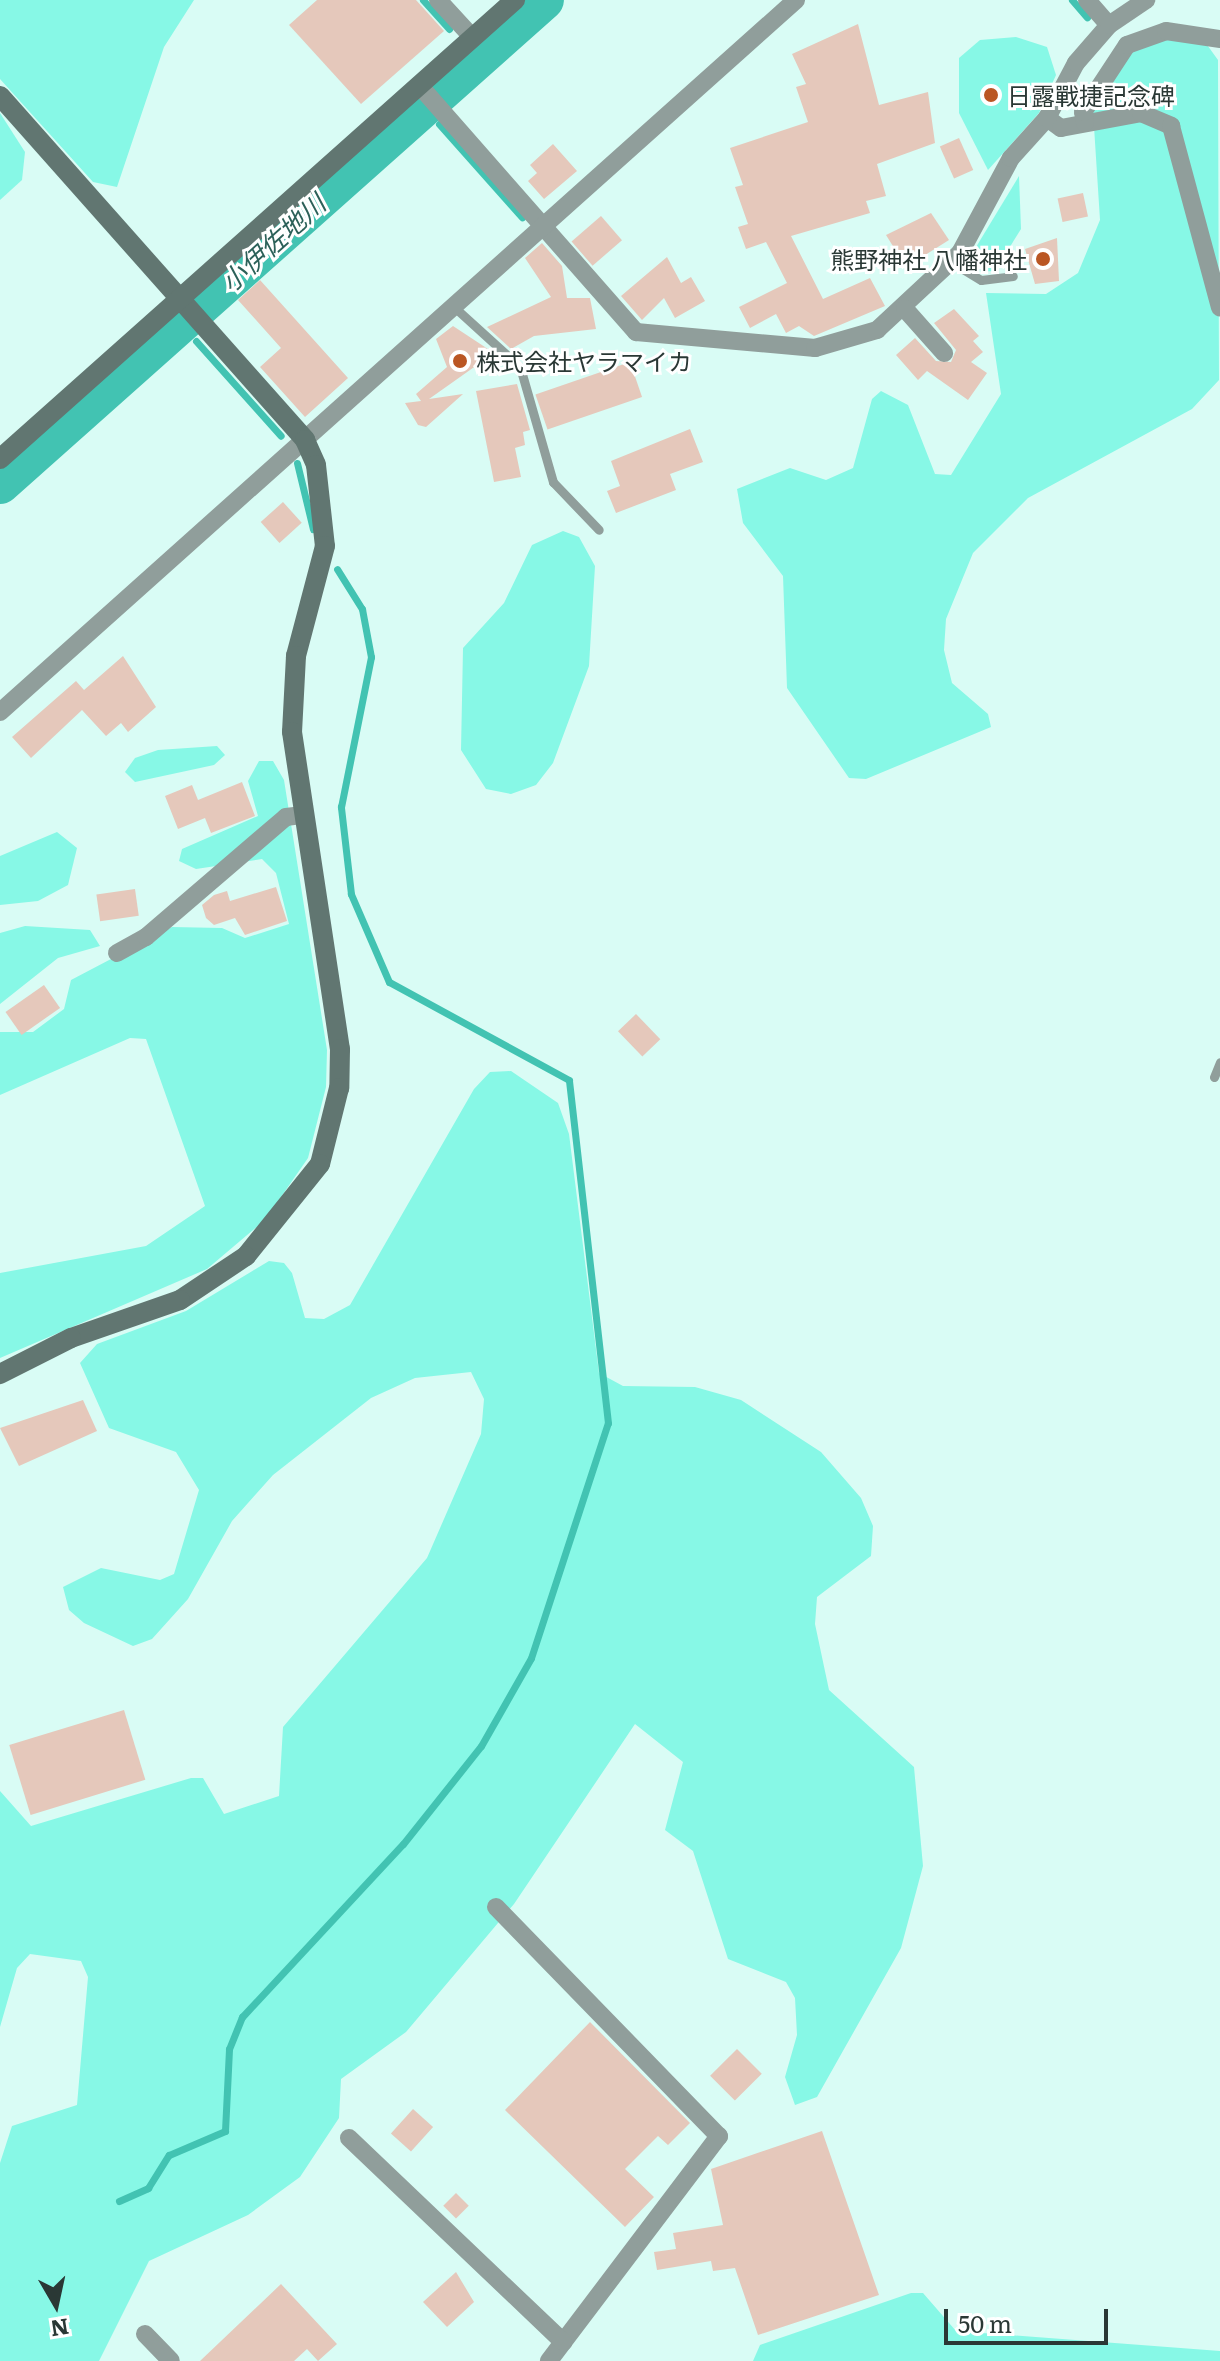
<!DOCTYPE html>
<meta charset="utf-8">
<style>
body{margin:0}
#map{position:relative;width:1220px;height:2361px;overflow:hidden;background:#d9fcf5;font-family:Literata,"Noto Sans JP",serif}
div>[style]{position:absolute}
[style*='--x']{left:calc(var(--x)*1px);top:calc(var(--y)*1px);width:calc(var(--w)*1px);rotate:calc(var(--a)*1deg)}
.green>*{inset:0;background:#87f8e6}
.stream>*{height:7px;margin:-3.5px;padding:0 3.5px;transform-origin:3.5px;border-radius:3.5px;background:#42c3b2}
.river>*{height:40px;margin:-20px;padding:0 20px;transform-origin:20px;border-radius:20px;background:#42c3b2}
.building>*{inset:0;background:#e5c8bb;transform-origin:0 0}
.lane>*{height:9px;margin:-4.5px;padding:0 4.5px;transform-origin:4.5px;border-radius:4.5px;background:#909e9b}
.street>*{height:18px;margin:-9px;padding:0 9px;transform-origin:9px;border-radius:9px;background:#909e9b}
.secondary>*{height:20px;margin:-10px;padding:0 10px;transform-origin:10px;border-radius:10px;background:#617671}
.dots>*{width:22px;height:22px;translate:-50% -50%;box-sizing:border-box;border:4px solid #fff;border-radius:50%}
span{translate:-50% -50%;white-space:nowrap;text-align:center;line-height:1.15;-webkit-text-stroke:6px #fff;paint-order:stroke}
.poi-label{font-size:24px;color:#2a3835}
.left{translate:0 -50%;text-align:left}
.right{translate:-100% -50%;text-align:right}
.water-label{font-size:26px;color:#2c6159;font-style:italic}
.north{position:absolute;left:16px;top:2265px;width:80px;height:80px;-webkit-text-stroke:6px #fff;paint-order:stroke;rotate:171deg;font-size:22px;font-weight:700;line-height:32px;text-align:center;color:#2a3835}
.north::after{content:'';display:block;margin:auto;width:28px;height:36px;background:#2a3835;clip-path:polygon(50% 0,100% 100%,50% 72%,0 100%)}
.scale{position:absolute;left:944px;top:2309px;width:164px;height:36px;box-sizing:border-box;border:4px solid #2a3835;border-top:0;padding-left:10px;font-size:24px;line-height:28px;white-space:nowrap;color:#2a3835;-webkit-text-stroke:6px #fff;paint-order:stroke}
</style>
<div id="map">
<div class="green">
<div style="clip-path:polygon(0 0,194px 0,164px 47px,117px 187px,93px 182px,0 79px)"></div>
<div style="clip-path:polygon(1016px 37px,1047px 47px,1056px 75px,1039px 113px,988px 170px,959px 113px,959px 58px,980px 40px)"></div>
<div style="clip-path:polygon(1167px 37px,1205px 42px,1218px 60px,1219px 380px,1192px 409px,1028px 498px,973px 553px,946px 619px,944px 650px,952px 683px,988px 714px,991px 727px,866px 779px,849px 778px,787px 688px,783px 576px,743px 523px,737px 489px,790px 468px,826px 480px,853px 468px,872px 399px,881px 391px,908px 405px,935px 474px,951px 475px,1001px 394px,986px 293px,1046px 294px,1078px 273px,1100px 220px,1093px 111px,1131px 51px)"></div>
<div style="clip-path:polygon(0 113px,25px 152px,22px 180px,0 200px)"></div>
<div style="clip-path:polygon(1019px 176px,1021px 229px,995px 271px,973px 272px,970px 257px)"></div>
<div style="clip-path:polygon(563px 531px,579px 537px,595px 566px,589px 666px,553px 763px,536px 785px,511px 794px,486px 789px,461px 750px,463px 648px,504px 603px,532px 545px)"></div>
<div style="clip-path:polygon(217px 746px,225px 755px,214px 765px,135px 782px,125px 772px,135px 758px,158px 750px)"></div>
<div style="clip-path:polygon(259px 761px,273px 761px,284px 780px,327px 1050px,326px 1087px,308px 1158px,265px 1220px,207px 1269px,0 1358px,0 1273px,146px 1246px,205px 1206px,146px 1039px,130px 1038px,0 1095px,0 1032px,33px 1032px,64px 1009px,71px 980px,172px 927px,222px 928px,245px 938px,289px 924px,276px 873px,262px 859px,196px 869px,179px 861px,182px 849px,258px 816px,248px 781px)"></div>
<div style="clip-path:polygon(57px 832px,77px 848px,68px 885px,38px 901px,0 905px,0 856px)"></div>
<div style="clip-path:polygon(25px 926px,90px 930px,100px 946px,58px 958px,0 1004px,0 933px)"></div>
<div style="clip-path:polygon(511px 1071px,558px 1103px,569px 1134px,599px 1373px,623px 1386px,695px 1387px,741px 1400px,821px 1452px,861px 1498px,873px 1526px,871px 1556px,817px 1597px,815px 1624px,829px 1690px,914px 1767px,923px 1866px,901px 1948px,817px 2097px,795px 2105px,785px 2077px,797px 2035px,795px 1998px,786px 1982px,728px 1959px,693px 1851px,665px 1830px,683px 1762px,635px 1724px,514px 1904px,406px 2032px,341px 2079px,339px 2118px,300px 2177px,248px 2215px,149px 2261px,99px 2361px,0 2361px,0 2163px,12px 2126px,77px 2105px,88px 1977px,81px 1961px,30px 1954px,17px 1968px,0 2027px,0 1791px,31px 1826px,191px 1778px,203px 1778px,224px 1814px,279px 1796px,283px 1727px,427px 1558px,481px 1434px,484px 1399px,471px 1372px,415px 1378px,371px 1398px,273px 1475px,232px 1521px,188px 1599px,152px 1639px,133px 1646px,84px 1623px,69px 1610px,63px 1587px,101px 1568px,160px 1580px,174px 1574px,199px 1490px,176px 1452px,109px 1428px,80px 1363px,97px 1344px,186px 1311px,269px 1261px,284px 1263px,292px 1273px,305px 1318px,324px 1319px,350px 1305px,474px 1089px,490px 1072px)"></div>
<div style="clip-path:polygon(911px 2293px,923px 2293px,956px 2331px,1220px 2351px,1220px 2361px,753px 2361px,760px 2345px)"></div>
</div>
<div class="stream">
<div style="--x:423;--y:0;--w:39;--a:48"></div>
<div style="--x:1072;--y:0;--w:23;--a:49"></div>
<div style="--x:424;--y:107;--w:8;--a:50"></div>
<div style="--x:439;--y:124;--w:125;--a:48.3"></div>
<div style="--x:181;--y:323;--w:9;--a:54"></div>
<div style="--x:196;--y:341;--w:127;--a:48.2"></div>
<div style="--x:297;--y:463;--w:68;--a:76.4"></div>
<div style="--x:119;--y:2201;--w:32;--a:-24"></div>
<div style="--x:148;--y:2188;--w:39;--a:-58"></div>
<div style="--x:169;--y:2155;--w:61;--a:-23.2"></div>
<div style="--x:225;--y:2131;--w:82;--a:-87.2"></div>
<div style="--x:229;--y:2049;--w:35;--a:-68"></div>
<div style="--x:242;--y:2017;--w:236;--a:-47.1"></div>
<div style="--x:403;--y:1844;--w:125;--a:-51.5"></div>
<div style="--x:481;--y:1746;--w:101;--a:-60.4"></div>
<div style="--x:531;--y:1658;--w:247;--a:-71.9"></div>
<div style="--x:608;--y:1423;--w:345;--a:-96.5"></div>
<div style="--x:569;--y:1080;--w:205;--a:-151.4"></div>
<div style="--x:389;--y:982;--w:96;--a:-113.4"></div>
<div style="--x:351;--y:894;--w:88;--a:-96.6"></div>
<div style="--x:341;--y:807;--w:153;--a:-78.7"></div>
<div style="--x:371;--y:657;--w:49;--a:-100.6"></div>
<div style="--x:362;--y:609;--w:47;--a:-122"></div>
</div>
<div class="river">
<div style="--x:0;--y:484;--w:728;--a:-41.66"></div>
</div>
<div class="building">
<div style="clip-path:polygon(317px 0,416px 0,444px 31px,361px 104px,289px 25px)"></div>
<div style="clip-path:polygon(858px 24px,879px 105px,928px 92px,935px 143px,877px 164px,886px 196px,866px 201px,870px 213px,791px 236px,823px 299px,870px 278px,885px 306px,814px 336px,799px 326px,786px 333px,776px 314px,750px 328px,739px 307px,787px 283px,766px 242px,746px 249px,738px 227px,748px 224px,735px 187px,743px 185px,730px 148px,808px 122px,796px 87px,806px 84px,792px 54px)"></div>
<div style="left:959px;top:138px;width:35px;height:21px;rotate:66deg"></div>
<div style="clip-path:polygon(553px 144px,577px 171px,544px 199px,528px 181px,537px 173px,530px 165px)"></div>
<div style="left:1083px;top:193px;width:24px;height:26px;rotate:78deg"></div>
<div style="clip-path:polygon(931px 213px,949px 240px,906px 267px,886px 235px)"></div>
<div style="left:601px;top:216px;width:32px;height:39px;rotate:49deg"></div>
<div style="clip-path:polygon(1057px 238px,1059px 281px,1035px 284px,1025px 249px)"></div>
<div style="clip-path:polygon(542px 243px,562px 266px,567px 298px,590px 298px,596px 329px,534px 336px,511px 349px,487px 327px,551px 297px,525px 258px)"></div>
<div style="clip-path:polygon(667px 257px,681px 283px,691px 277px,705px 301px,675px 318px,664px 298px,642px 320px,621px 296px)"></div>
<div style="clip-path:polygon(260px 280px,348px 378px,305px 417px,260px 367px,281px 348px,238px 300px)"></div>
<div style="clip-path:polygon(954px 309px,979px 336px,973px 341px,983px 352px,971px 362px,987px 373px,968px 400px,927px 371px,918px 380px,896px 355px,915px 338px,936px 361px,951px 362px,956px 350px,934px 323px)"></div>
<div style="clip-path:polygon(453px 326px,494px 353px,429px 399px,463px 394px,426px 427px,418px 425px,405px 403px,421px 401px,416px 394px,447px 367px,436px 339px)"></div>
<div style="left:630px;top:362px;width:37px;height:100px;rotate:71deg"></div>
<div style="clip-path:polygon(517px 384px,530px 430px,523px 432px,525px 445px,515px 448px,521px 477px,494px 482px,476px 391px)"></div>
<div style="clip-path:polygon(690px 429px,703px 462px,670px 474px,676px 490px,616px 513px,607px 491px,620px 486px,611px 461px)"></div>
<div style="left:283px;top:502px;width:28px;height:30px;rotate:48deg"></div>
<div style="clip-path:polygon(123px 656px,156px 707px,128px 732px,121px 723px,106px 736px,82px 710px,31px 758px,12px 737px,76px 681px,84px 690px)"></div>
<div style="clip-path:polygon(242px 782px,255px 816px,211px 833px,205px 818px,178px 829px,165px 796px,192px 785px,198px 800px)"></div>
<div style="clip-path:polygon(276px 887px,287px 921px,245px 935px,235px 918px,214px 925px,206px 918px,202px 905px,214px 895px,227px 891px,230px 901px)"></div>
<div style="left:135px;top:889px;width:27px;height:39px;rotate:82deg"></div>
<div style="left:44px;top:985px;width:28px;height:47px;rotate:55deg"></div>
<div style="left:636px;top:1014px;width:35px;height:25px;rotate:46deg"></div>
<div style="clip-path:polygon(83px 1400px,97px 1431px,19px 1466px,0 1428px)"></div>
<div style="left:124px;top:1710px;width:73px;height:120px;rotate:73deg"></div>
<div style="clip-path:polygon(590px 2022px,690px 2123px,668px 2145px,658px 2136px,625px 2169px,654px 2197px,625px 2227px,505px 2110px)"></div>
<div style="left:737px;top:2049px;width:35px;height:38px;rotate:45deg"></div>
<div style="left:413px;top:2109px;width:27px;height:33px;rotate:42deg"></div>
<div style="clip-path:polygon(822px 2131px,879px 2295px,758px 2335px,735px 2268px,713px 2271px,711px 2261px,657px 2270px,654px 2252px,676px 2249px,673px 2233px,723px 2225px,711px 2169px)"></div>
<div style="left:456px;top:2193px;width:18px;height:18px;rotate:45deg"></div>
<div style="clip-path:polygon(456px 2272px,474px 2302px,447px 2327px,423px 2302px)"></div>
<div style="clip-path:polygon(281px 2284px,337px 2344px,318px 2361px,307px 2349px,294px 2361px,200px 2361px)"></div>
</div>
<div class="lane">
<div style="--x:951;--y:262;--w:35;--a:31"></div>
<div style="--x:981;--y:280;--w:32;--a:-7"></div>
<div style="--x:453;--y:306;--w:91;--a:42.3"></div>
<div style="--x:520;--y:367;--w:120;--a:74"></div>
<div style="--x:553;--y:482;--w:66;--a:46.2"></div>
<div style="--x:1214;--y:1077;--w:16;--a:-68"></div>
</div>
<div class="street">
<div style="--x:438;--y:0;--w:52;--a:47.4"></div>
<div style="--x:1087;--y:0;--w:33;--a:49"></div>
<div style="--x:419;--y:85;--w:329;--a:48.7"></div>
<div style="--x:636;--y:332;--w:180;--a:5.1"></div>
<div style="--x:815;--y:348;--w:65;--a:-16.2"></div>
<div style="--x:877;--y:330;--w:113;--a:-42.9"></div>
<div style="--x:960;--y:253;--w:108;--a:-61.8"></div>
<div style="--x:1011;--y:158;--w:54;--a:-48"></div>
<div style="--x:1047;--y:118;--w:62;--a:-62.2"></div>
<div style="--x:1076;--y:63;--w:50;--a:-49"></div>
<div style="--x:1109;--y:25;--w:45;--a:-34"></div>
<div style="--x:1047;--y:118;--w:17;--a:36"></div>
<div style="--x:1061;--y:128;--w:81;--a:-10.6"></div>
<div style="--x:1141;--y:113;--w:33;--a:23"></div>
<div style="--x:1171;--y:126;--w:188;--a:74.9"></div>
<div style="--x:1085;--y:123;--w:11;--a:-100"></div>
<div style="--x:1083;--y:112;--w:80;--a:-56.7"></div>
<div style="--x:1127;--y:45;--w:41;--a:-19.7"></div>
<div style="--x:1166;--y:31;--w:55;--a:8.4"></div>
<div style="--x:905;--y:309;--w:59;--a:48.4"></div>
<div style="--x:0;--y:712;--w:1068;--a:-41.81"></div>
<div style="--x:117;--y:953;--w:33;--a:-29"></div>
<div style="--x:146;--y:937;--w:184;--a:-40.6"></div>
<div style="--x:286;--y:817;--w:17;--a:-7"></div>
<div style="--x:496;--y:1907;--w:320;--a:45.8"></div>
<div style="--x:719;--y:2136;--w:282;--a:127.1"></div>
<div style="--x:349;--y:2138;--w:296;--a:43.6"></div>
<div style="--x:145;--y:2334;--w:37;--a:46"></div>
</div>
<div class="secondary">
<div style="--x:0;--y:96;--w:460;--a:48.4"></div>
<div style="--x:305;--y:440;--w:27;--a:66"></div>
<div style="--x:316;--y:465;--w:81;--a:83.7"></div>
<div style="--x:325;--y:546;--w:114;--a:104.8"></div>
<div style="--x:296;--y:656;--w:76;--a:93"></div>
<div style="--x:292;--y:732;--w:321;--a:81.4"></div>
<div style="--x:340;--y:1049;--w:39;--a:91"></div>
<div style="--x:339;--y:1088;--w:78;--a:104"></div>
<div style="--x:320;--y:1164;--w:118;--a:128.8"></div>
<div style="--x:246;--y:1256;--w:79;--a:146.3"></div>
<div style="--x:180;--y:1300;--w:115;--a:160.8"></div>
<div style="--x:71;--y:1338;--w:80;--a:153.1"></div>
<div style="--x:0;--y:459;--w:690;--a:-41.71"></div>
</div>
<div class="dots">
<div style="left:991px;top:95px;background:#ba5623"></div>
<div style="left:1043px;top:259px;background:#ba5623"></div>
<div style="left:460px;top:361px;background:#ba5623"></div>
</div>
<div class="poi-label">
<span class="left" style="left:1007px;top:95px">日露戰捷記念碑</span>
<span class="right" style="left:1027px;top:259px">熊野神社 八幡神社</span>
<span class="left" style="left:476px;top:361px">株式会社ヤラマイカ</span>
</div>
<div class="water-label">
<span style="left:272px;top:242px;rotate:-42deg">小伊佐地川</span>
</div>
<div class="north">N</div>
<div class="scale">50 m</div>
</div>
